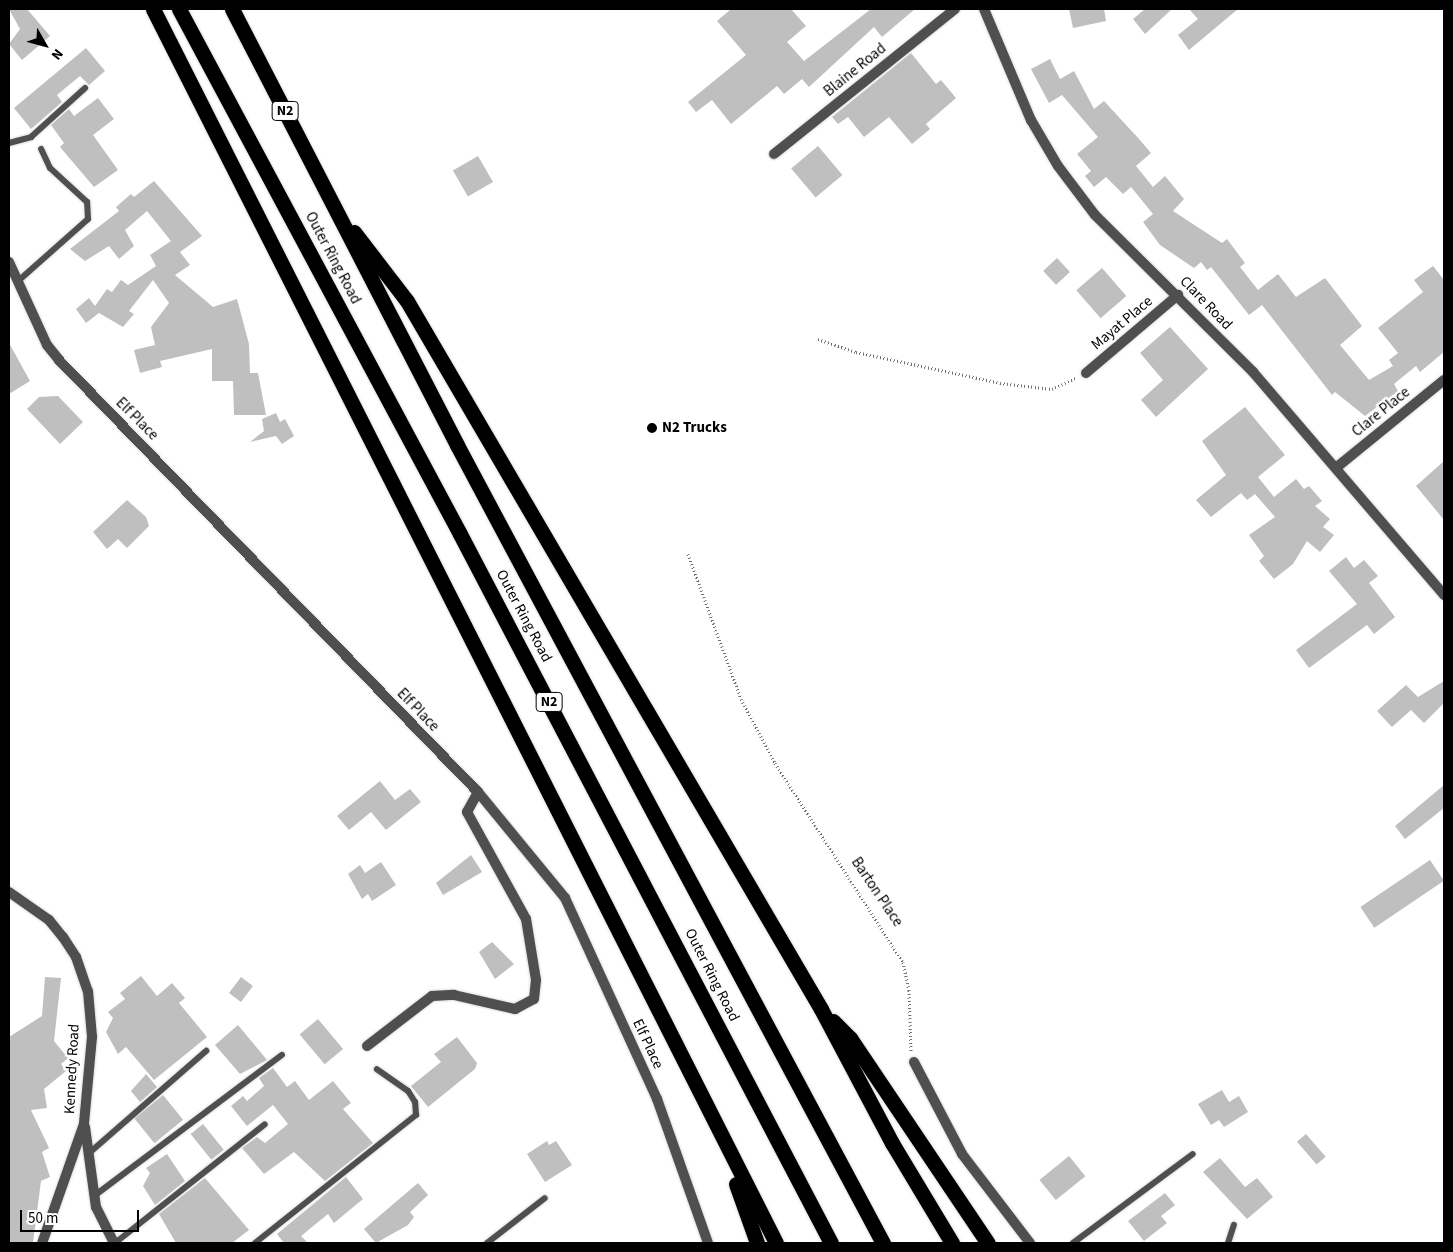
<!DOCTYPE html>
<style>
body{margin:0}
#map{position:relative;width:1453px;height:1252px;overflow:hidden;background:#fff;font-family:"Source Sans 3",sans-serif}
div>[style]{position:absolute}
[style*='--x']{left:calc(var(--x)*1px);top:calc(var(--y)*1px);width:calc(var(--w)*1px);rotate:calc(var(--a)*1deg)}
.building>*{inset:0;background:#bfbfbf;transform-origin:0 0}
.path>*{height:3px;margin-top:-1.5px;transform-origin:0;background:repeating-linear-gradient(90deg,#717171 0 1px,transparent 0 3.5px)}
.roads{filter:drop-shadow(0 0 1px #dbdbdb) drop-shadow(0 0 1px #dbdbdb)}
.lane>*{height:6px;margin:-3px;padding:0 3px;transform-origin:3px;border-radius:3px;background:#4f4f4f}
.street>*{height:10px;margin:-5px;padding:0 5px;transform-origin:5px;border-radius:5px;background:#4f4f4f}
.highway>*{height:15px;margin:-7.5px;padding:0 7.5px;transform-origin:7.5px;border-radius:7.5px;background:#000}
.dots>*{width:14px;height:14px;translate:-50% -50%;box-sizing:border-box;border:2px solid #fff;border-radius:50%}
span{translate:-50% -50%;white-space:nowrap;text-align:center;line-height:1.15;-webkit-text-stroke:4.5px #fff;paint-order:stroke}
.shield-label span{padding:1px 4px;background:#fff;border:1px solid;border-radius:4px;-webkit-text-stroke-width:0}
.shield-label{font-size:14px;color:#000;font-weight:700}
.street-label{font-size:15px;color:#000}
.poi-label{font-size:15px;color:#000;font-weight:700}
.left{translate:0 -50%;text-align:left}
.frame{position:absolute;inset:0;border:10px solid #000;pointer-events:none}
.north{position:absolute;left:20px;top:20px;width:50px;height:50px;-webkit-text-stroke:4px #fff;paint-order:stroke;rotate:128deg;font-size:14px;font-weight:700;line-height:20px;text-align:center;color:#000}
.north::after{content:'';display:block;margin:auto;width:18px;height:22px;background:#000;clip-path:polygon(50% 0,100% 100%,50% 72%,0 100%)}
.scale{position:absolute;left:20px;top:1210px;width:119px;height:22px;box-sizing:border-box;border:2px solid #000;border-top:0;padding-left:6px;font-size:15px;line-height:18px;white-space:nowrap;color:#000;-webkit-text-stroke:4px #fff;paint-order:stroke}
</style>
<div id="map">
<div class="building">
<div style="clip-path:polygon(9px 9px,27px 9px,50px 36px,22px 60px,9px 44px,20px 29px)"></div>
<div style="clip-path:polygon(731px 9px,791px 9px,806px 26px,787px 42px,804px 61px,871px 9px,915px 9px,882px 37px,874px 27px,809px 87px,802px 79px,784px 94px,777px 86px,731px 124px,712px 100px,696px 112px,688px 102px,746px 55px,717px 21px)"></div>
<div style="clip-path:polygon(1069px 9px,1104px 9px,1106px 21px,1073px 28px)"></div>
<div style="clip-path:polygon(1145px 9px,1172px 9px,1145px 34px,1133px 19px)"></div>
<div style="clip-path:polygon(1189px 9px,1238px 9px,1189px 50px,1178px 35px,1198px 19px)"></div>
<div style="clip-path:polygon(86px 48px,105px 71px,89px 85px,80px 76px,57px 95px,62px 102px,31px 129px,14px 108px)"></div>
<div style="clip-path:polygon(911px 53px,936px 84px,941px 80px,956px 98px,926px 124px,930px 129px,912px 144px,889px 117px,864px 137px,848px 117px,838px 124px,832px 117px)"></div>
<div style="clip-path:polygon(1050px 59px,1060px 79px,1074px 71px,1094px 109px,1104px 101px,1139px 139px,1151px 153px,1136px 166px,1153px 187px,1165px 176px,1184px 199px,1173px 211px,1222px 243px,1227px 239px,1245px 263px,1240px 267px,1258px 290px,1278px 274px,1296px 297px,1325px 278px,1362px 326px,1340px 345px,1369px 380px,1393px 366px,1389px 360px,1398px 353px,1378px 328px,1423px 292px,1414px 280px,1433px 266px,1444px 280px,1444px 352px,1420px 372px,1416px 366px,1394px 384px,1398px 391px,1365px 416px,1335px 392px,1332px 395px,1262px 305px,1249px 315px,1211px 267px,1207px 270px,1201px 262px,1194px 268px,1160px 245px,1143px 222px,1153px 214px,1131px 187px,1123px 194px,1106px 177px,1094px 187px,1085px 176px,1091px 171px,1077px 154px,1098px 137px,1062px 95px,1049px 103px,1031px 69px)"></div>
<div style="clip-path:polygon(98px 98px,114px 119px,93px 135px,118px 170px,94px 187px,60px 147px,64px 143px,51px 125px,69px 109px,74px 116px)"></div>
<div style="left:818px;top:146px;width:38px;height:35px;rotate:50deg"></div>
<div style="left:478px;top:156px;width:30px;height:29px;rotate:60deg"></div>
<div style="clip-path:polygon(154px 181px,202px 236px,180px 252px,190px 265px,175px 275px,213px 307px,237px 299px,249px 344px,250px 373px,258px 373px,266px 415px,234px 415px,233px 381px,212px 381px,212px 349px,160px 361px,162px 367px,140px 373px,134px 350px,155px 345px,151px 327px,169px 303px,153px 280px,129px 311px,134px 314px,123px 327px,99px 313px,86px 323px,76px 309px,89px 298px,95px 306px,107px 289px,112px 292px,121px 280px,128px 285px,156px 266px,150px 255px,171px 241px,147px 211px,125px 230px,134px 246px,119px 259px,109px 246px,85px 261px,70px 249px,119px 211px,116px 207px,131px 194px,134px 197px)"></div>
<div style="left:1057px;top:258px;width:19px;height:19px;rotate:47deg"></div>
<div style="left:1102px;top:268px;width:37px;height:34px;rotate:49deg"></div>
<div style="clip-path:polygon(1170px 327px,1208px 369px,1156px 417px,1141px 400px,1163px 380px,1140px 353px)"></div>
<div style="clip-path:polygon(9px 343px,30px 381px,9px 394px)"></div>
<div style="clip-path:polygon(58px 396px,83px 422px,60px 444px,27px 409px,39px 397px)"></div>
<div style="clip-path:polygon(1245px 407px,1285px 455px,1258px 477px,1274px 497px,1296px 479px,1304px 489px,1309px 486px,1322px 501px,1315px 506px,1330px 519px,1323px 527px,1334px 535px,1320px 552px,1307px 541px,1293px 564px,1274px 579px,1259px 561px,1264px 556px,1249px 535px,1275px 517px,1255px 494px,1247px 500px,1241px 493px,1211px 517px,1196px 500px,1226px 475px,1202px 441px)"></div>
<div style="clip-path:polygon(276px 413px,280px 422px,285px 419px,294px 436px,282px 444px,276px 436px,250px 442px,264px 431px,262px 419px)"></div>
<div style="clip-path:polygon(1444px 461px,1444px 520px,1416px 486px)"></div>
<div style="clip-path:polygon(127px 500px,146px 517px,149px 526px,127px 548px,118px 539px,107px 549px,93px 532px)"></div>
<div style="clip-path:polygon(1346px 557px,1354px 568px,1364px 560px,1378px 576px,1369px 583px,1395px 617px,1374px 634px,1367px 625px,1309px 668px,1296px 650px,1357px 604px,1329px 571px)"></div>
<div style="clip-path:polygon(1444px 681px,1444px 703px,1424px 723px,1411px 710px,1392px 727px,1377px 711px,1406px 685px,1418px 697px)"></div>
<div style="clip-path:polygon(380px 781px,395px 800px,410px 789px,421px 802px,386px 830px,371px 812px,349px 830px,337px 816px)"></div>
<div style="clip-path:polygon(1444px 785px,1444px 808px,1405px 839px,1395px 826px)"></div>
<div style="clip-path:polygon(471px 855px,482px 872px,443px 895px,436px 883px)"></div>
<div style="left:1430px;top:860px;width:25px;height:84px;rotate:56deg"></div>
<div style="clip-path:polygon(381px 862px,396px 885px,372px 901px,368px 894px,362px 899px,348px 874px,360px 865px,365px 873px)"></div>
<div style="clip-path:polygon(492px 942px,514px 964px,495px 979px,479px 952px)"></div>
<div style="clip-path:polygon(141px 976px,157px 996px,172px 983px,185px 998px,179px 1003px,207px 1037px,154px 1080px,126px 1047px,118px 1054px,106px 1032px,113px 1018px,108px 1012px,125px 999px,120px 993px)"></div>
<div style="clip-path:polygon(45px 977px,61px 978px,54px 1041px,68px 1058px,61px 1064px,66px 1071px,44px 1089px,47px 1108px,31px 1110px,49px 1148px,42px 1152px,50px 1177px,41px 1181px,33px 1243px,9px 1243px,9px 1037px,42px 1016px)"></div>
<div style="left:241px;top:977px;width:15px;height:20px;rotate:37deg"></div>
<div style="left:318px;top:1019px;width:39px;height:24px;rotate:50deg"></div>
<div style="clip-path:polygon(238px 1025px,267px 1060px,240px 1074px,215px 1045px)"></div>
<div style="clip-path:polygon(457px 1037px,477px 1063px,475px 1069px,428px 1107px,411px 1086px,441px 1062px,434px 1054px)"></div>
<div style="clip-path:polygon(273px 1068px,287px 1087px,295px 1081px,309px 1100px,333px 1081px,351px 1103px,343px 1109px,373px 1143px,325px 1181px,294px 1152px,264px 1174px,242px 1148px,257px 1137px,265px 1143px,288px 1124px,273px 1105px,247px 1126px,231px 1106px,243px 1096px,247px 1101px,264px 1086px,259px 1078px)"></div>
<div style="clip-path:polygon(146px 1074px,157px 1087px,140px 1102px,131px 1091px)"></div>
<div style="clip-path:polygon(1222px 1090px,1229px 1102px,1239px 1096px,1248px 1112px,1224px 1127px,1219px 1120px,1211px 1125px,1198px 1104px)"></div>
<div style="left:163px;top:1095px;width:32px;height:37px;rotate:51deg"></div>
<div style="left:203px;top:1124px;width:33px;height:16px;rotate:51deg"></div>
<div style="left:1306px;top:1134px;width:30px;height:12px;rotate:49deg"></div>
<div style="clip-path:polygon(547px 1141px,549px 1145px,556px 1141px,572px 1165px,545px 1182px,527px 1154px)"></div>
<div style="clip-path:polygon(167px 1154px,185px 1181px,155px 1205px,143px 1186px,150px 1173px,146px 1168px)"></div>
<div style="left:1069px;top:1156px;width:26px;height:38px;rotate:51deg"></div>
<div style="clip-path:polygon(1220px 1158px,1245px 1187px,1257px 1178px,1273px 1197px,1247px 1219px,1203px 1172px)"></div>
<div style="clip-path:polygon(346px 1177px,363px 1199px,334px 1223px,328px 1214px,301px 1236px,308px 1243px,284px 1243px,277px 1234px)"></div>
<div style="clip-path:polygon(205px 1178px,249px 1230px,232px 1243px,176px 1243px,159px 1214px)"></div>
<div style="clip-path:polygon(418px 1183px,428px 1195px,410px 1212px,414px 1217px,408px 1225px,376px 1243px,364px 1229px)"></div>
<div style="clip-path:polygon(1165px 1193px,1175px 1205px,1161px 1216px,1167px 1223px,1144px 1241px,1128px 1221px)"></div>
</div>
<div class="path">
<div style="--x:818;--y:339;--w:40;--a:18.9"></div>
<div style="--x:856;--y:352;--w:147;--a:12.1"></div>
<div style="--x:1000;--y:383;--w:52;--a:6.6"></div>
<div style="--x:1052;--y:389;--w:26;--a:-25"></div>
<div style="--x:688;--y:554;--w:154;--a:69.9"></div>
<div style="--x:741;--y:699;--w:72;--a:62"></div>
<div style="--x:775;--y:763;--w:237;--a:57.3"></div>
<div style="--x:903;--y:962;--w:29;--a:78"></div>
<div style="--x:909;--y:990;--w:61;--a:88.1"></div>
</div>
<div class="roads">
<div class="lane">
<div style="--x:9;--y:143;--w:23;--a:-15"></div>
<div style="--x:31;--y:137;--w:73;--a:-42.2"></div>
<div style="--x:17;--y:282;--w:95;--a:-41.6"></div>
<div style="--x:88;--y:219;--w:17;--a:-93"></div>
<div style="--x:87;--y:202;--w:50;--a:-137.4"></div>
<div style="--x:50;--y:168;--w:21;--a:-115"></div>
<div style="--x:88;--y:1154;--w:157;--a:-41.1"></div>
<div style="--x:94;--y:1196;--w:235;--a:-36.9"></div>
<div style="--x:115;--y:1243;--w:191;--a:-38.4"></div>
<div style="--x:255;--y:1243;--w:206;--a:-38.5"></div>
<div style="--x:416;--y:1115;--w:13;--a:-94"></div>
<div style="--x:415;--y:1102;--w:13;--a:-122"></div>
<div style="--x:408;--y:1091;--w:38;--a:-145"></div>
<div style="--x:487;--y:1243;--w:73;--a:-37.8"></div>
<div style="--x:1073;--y:1243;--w:149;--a:-36.6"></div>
<div style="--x:1228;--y:1243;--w:19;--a:-72"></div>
</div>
<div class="street">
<div style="--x:984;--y:9;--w:121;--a:67.1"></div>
<div style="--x:1031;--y:120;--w:53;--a:59.6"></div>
<div style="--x:1058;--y:166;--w:61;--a:52.9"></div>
<div style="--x:1095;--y:215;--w:223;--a:44.8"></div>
<div style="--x:1253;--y:372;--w:294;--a:49.4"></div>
<div style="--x:774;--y:154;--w:232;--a:-38.7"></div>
<div style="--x:9;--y:262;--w:91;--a:65.4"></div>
<div style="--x:47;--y:345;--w:19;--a:51"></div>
<div style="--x:59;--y:360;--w:602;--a:45.88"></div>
<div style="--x:478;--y:792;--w:137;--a:50.6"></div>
<div style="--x:565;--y:898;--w:221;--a:65.4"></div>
<div style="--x:657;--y:1099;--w:153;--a:70.5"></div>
<div style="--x:1086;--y:373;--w:121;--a:-40.3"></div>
<div style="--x:1337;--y:467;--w:138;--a:-39.1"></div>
<div style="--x:9;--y:892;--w:49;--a:35"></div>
<div style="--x:49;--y:920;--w:22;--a:51"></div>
<div style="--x:63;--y:937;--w:24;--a:57"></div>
<div style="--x:76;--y:957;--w:36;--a:71"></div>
<div style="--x:88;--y:991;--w:46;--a:85"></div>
<div style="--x:92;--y:1037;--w:87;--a:95.3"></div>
<div style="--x:84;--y:1124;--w:126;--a:109.4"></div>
<div style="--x:367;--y:1046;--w:82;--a:-37.6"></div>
<div style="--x:432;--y:996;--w:22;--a:-3"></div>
<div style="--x:454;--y:995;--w:63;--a:12.9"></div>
<div style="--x:515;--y:1009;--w:21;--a:-28"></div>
<div style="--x:534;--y:999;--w:19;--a:-84"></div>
<div style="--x:536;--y:980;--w:62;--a:-99.3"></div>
<div style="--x:526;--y:919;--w:122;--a:-118.9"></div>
<div style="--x:467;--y:812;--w:23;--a:-61"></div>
<div style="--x:914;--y:1062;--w:104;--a:62.4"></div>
<div style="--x:962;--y:1154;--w:112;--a:52.6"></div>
<div style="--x:85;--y:1127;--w:81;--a:82.2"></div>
<div style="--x:96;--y:1207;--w:40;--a:63.4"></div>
</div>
<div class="highway">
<div style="--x:153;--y:9;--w:1382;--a:63.21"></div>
<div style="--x:179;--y:9;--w:595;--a:61.84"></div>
<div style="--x:460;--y:534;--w:800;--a:62.38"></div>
<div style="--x:232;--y:9;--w:491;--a:62.7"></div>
<div style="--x:457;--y:445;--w:905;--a:61.91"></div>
<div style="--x:354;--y:232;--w:87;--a:52.5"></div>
<div style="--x:407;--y:301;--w:820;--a:59.68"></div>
<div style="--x:821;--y:1009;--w:152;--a:62.1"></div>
<div style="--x:892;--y:1143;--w:117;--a:59"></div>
<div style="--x:833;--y:1021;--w:24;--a:45"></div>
<div style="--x:850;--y:1038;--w:247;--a:56.1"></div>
<div style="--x:736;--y:1184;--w:63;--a:70.4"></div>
</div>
</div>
<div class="dots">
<div style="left:652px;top:428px;background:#000"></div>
</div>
<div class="shield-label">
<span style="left:285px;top:111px">N2</span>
<span style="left:549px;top:702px">N2</span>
</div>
<div class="street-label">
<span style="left:855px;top:70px;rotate:-39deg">Blaine Road</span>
<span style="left:333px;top:258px;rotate:62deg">Outer Ring Road</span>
<span style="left:1206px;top:303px;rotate:46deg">Clare Road</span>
<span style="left:1122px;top:323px;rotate:-40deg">Mayat Place</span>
<span style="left:1381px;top:412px;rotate:-39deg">Clare Place</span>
<span style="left:137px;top:419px;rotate:45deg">Elf Place</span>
<span style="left:524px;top:616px;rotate:62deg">Outer Ring Road</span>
<span style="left:418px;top:710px;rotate:46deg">Elf Place</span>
<span style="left:877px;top:892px;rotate:56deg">Barton Place</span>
<span style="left:712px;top:975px;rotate:63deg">Outer Ring Road</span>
<span style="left:648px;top:1044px;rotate:65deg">Elf Place</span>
<span style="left:72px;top:1069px;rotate:-87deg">Kennedy Road</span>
</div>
<div class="poi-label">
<span class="left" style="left:662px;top:428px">N2 Trucks</span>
</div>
<div class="frame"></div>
<div class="north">N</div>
<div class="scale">50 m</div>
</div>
